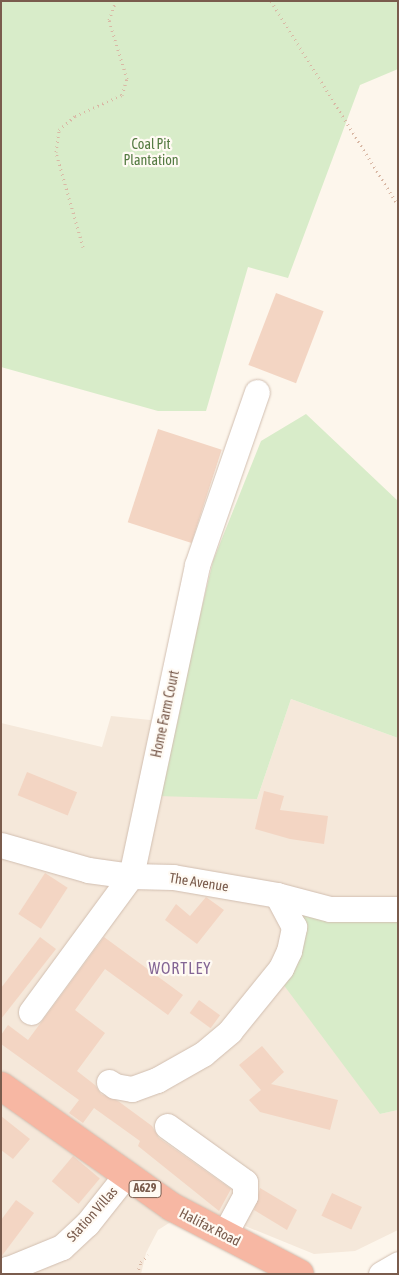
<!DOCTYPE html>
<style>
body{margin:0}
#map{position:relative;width:399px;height:1275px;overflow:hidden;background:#fdf6ec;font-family:"Asap Condensed",sans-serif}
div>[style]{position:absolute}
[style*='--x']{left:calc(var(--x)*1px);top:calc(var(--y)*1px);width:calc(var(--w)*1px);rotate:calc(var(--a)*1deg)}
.residential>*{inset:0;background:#f5e8da}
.green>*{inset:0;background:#d8ecc9}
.building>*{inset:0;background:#f3d5c3;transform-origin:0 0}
.path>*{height:3px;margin-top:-1.5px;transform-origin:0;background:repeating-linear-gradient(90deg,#d9b8a5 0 1px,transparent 0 5px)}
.roads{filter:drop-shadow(0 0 1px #d1beb0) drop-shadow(0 0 1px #d1beb0)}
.minor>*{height:25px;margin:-12.5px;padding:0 12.5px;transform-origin:12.5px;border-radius:12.5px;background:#fff}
.highway>*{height:28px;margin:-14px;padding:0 14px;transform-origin:14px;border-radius:14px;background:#f7b7a3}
span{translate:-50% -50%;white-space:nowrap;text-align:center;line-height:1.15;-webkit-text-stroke:4.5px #fffaf3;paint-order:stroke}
.shield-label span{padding:1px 4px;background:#fffaf3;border:1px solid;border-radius:4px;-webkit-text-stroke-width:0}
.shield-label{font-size:12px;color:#7a5c4d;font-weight:700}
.park-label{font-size:14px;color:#537a41}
.street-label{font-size:14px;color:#7a5c4d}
.quarter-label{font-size:16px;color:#846695;letter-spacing:1px}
.frame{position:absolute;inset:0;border:2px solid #7a5c4d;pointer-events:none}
</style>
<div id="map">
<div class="residential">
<div style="clip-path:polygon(291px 699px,398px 738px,398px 887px,380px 1114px,398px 1110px,398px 1230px,355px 1251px,314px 1254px,196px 1206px,158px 1230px,146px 1253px,141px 1274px,1px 1274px,1px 723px,102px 747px,111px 716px,160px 721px,257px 799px)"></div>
</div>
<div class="green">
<div style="clip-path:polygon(1px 1px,398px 1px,398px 69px,360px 85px,288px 278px,248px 267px,206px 411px,158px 411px,1px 367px)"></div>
<div style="clip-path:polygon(306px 414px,398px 501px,398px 738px,291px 699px,257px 799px,157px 796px,213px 561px,261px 441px)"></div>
<div style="clip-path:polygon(398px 887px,398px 1110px,380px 1114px,274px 972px,297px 898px,396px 902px)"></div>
</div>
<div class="building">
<div style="left:276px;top:293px;width:51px;height:77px;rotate:21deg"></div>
<div style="left:158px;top:429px;width:67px;height:98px;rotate:18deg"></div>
<div style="left:27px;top:772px;width:54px;height:25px;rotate:22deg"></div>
<div style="clip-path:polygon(264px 791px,284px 796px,280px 810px,328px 816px,324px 844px,290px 839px,255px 829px)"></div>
<div style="left:45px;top:873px;width:27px;height:49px;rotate:33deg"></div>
<div style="clip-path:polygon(206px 897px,224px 910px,197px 944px,165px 920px,176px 904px,190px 916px)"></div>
<div style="clip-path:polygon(40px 937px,56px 949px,1px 1019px,1px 988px)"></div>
<div style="clip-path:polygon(104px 937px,183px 995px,168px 1015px,105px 969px,75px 1010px,105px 1033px,77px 1071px,95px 1085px,101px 1094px,118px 1101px,152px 1126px,159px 1138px,231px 1189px,219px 1211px,138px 1146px,140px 1141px,94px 1108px,83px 1123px,69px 1113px,79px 1100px,1px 1044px,1px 1035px,8px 1025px,28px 1040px)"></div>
<div style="left:199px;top:1000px;width:26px;height:16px;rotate:36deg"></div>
<div style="clip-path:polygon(262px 1046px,284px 1072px,271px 1084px,338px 1100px,330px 1130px,260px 1112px,249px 1100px,261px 1090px,239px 1065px)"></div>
<div style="clip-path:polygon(1px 1116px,30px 1139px,13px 1159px,1px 1150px)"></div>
<div style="left:73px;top:1156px;width:35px;height:33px;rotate:40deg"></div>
<div style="clip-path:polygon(260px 1188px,297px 1210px,287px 1230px,254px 1210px)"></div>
<div style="left:332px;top:1193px;width:33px;height:25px;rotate:25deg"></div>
<div style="clip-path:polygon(16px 1200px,34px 1213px,1px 1257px,1px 1220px)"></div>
</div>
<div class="path">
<div style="--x:271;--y:1;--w:240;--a:58.1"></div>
<div style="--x:83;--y:247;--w:99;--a:-105.9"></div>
<div style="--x:56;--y:152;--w:22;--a:-82"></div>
<div style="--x:59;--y:130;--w:21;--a:-41"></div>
<div style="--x:75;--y:116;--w:51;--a:-24.1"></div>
<div style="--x:122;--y:95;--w:17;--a:-73"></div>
<div style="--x:127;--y:79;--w:62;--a:-107"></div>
<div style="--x:109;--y:20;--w:20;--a:-70"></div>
<div style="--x:137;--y:1274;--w:13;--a:-72"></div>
<div style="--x:141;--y:1262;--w:10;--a:-45"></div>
</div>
<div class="roads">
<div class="minor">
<div style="--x:1;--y:845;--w:91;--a:16"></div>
<div style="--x:88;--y:870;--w:43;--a:7.9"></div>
<div style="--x:131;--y:876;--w:42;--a:1.4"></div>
<div style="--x:173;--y:877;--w:106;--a:9.8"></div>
<div style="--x:277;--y:895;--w:55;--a:14.8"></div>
<div style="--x:330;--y:909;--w:68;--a:0"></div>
<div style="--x:31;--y:1012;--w:169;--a:-53.7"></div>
<div style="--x:131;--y:876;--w:318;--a:-78"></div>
<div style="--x:197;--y:565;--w:183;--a:-70.9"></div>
<div style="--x:109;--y:1082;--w:7;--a:34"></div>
<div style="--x:115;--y:1086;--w:17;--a:10"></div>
<div style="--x:132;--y:1089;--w:27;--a:-20"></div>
<div style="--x:157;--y:1080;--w:53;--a:-29.5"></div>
<div style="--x:203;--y:1054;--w:35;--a:-40"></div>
<div style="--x:230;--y:1031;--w:81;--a:-51"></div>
<div style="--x:281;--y:968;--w:19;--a:-65"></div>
<div style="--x:289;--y:951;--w:25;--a:-78"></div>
<div style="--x:294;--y:927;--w:36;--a:-118"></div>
<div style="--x:167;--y:1126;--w:96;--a:35.7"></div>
<div style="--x:245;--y:1182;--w:14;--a:90"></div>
<div style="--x:245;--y:1196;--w:44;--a:118.3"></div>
<div style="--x:15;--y:1274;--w:9;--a:-144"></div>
<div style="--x:8;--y:1269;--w:58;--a:-22.2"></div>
<div style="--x:62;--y:1247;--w:34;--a:-43"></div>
<div style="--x:87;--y:1224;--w:61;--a:-51.6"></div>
<div style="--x:381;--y:1274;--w:20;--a:-30"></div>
</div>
<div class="highway">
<div style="--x:1;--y:1086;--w:209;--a:35.3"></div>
<div style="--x:172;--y:1207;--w:144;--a:27.6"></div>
</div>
</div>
<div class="shield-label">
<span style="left:145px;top:1189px">A629</span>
</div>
<div class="park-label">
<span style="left:151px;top:152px">Coal Pit<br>Plantation</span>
</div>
<div class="street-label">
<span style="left:165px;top:714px;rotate:-78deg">Home Farm Court</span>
<span style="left:199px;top:882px;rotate:9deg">The Avenue</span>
<span style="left:92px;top:1214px;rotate:-48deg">Station Villas</span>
<span style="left:210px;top:1227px;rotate:27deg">Halifax Road</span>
</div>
<div class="quarter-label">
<span style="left:180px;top:968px">WORTLEY</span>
</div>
<div class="frame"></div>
</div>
